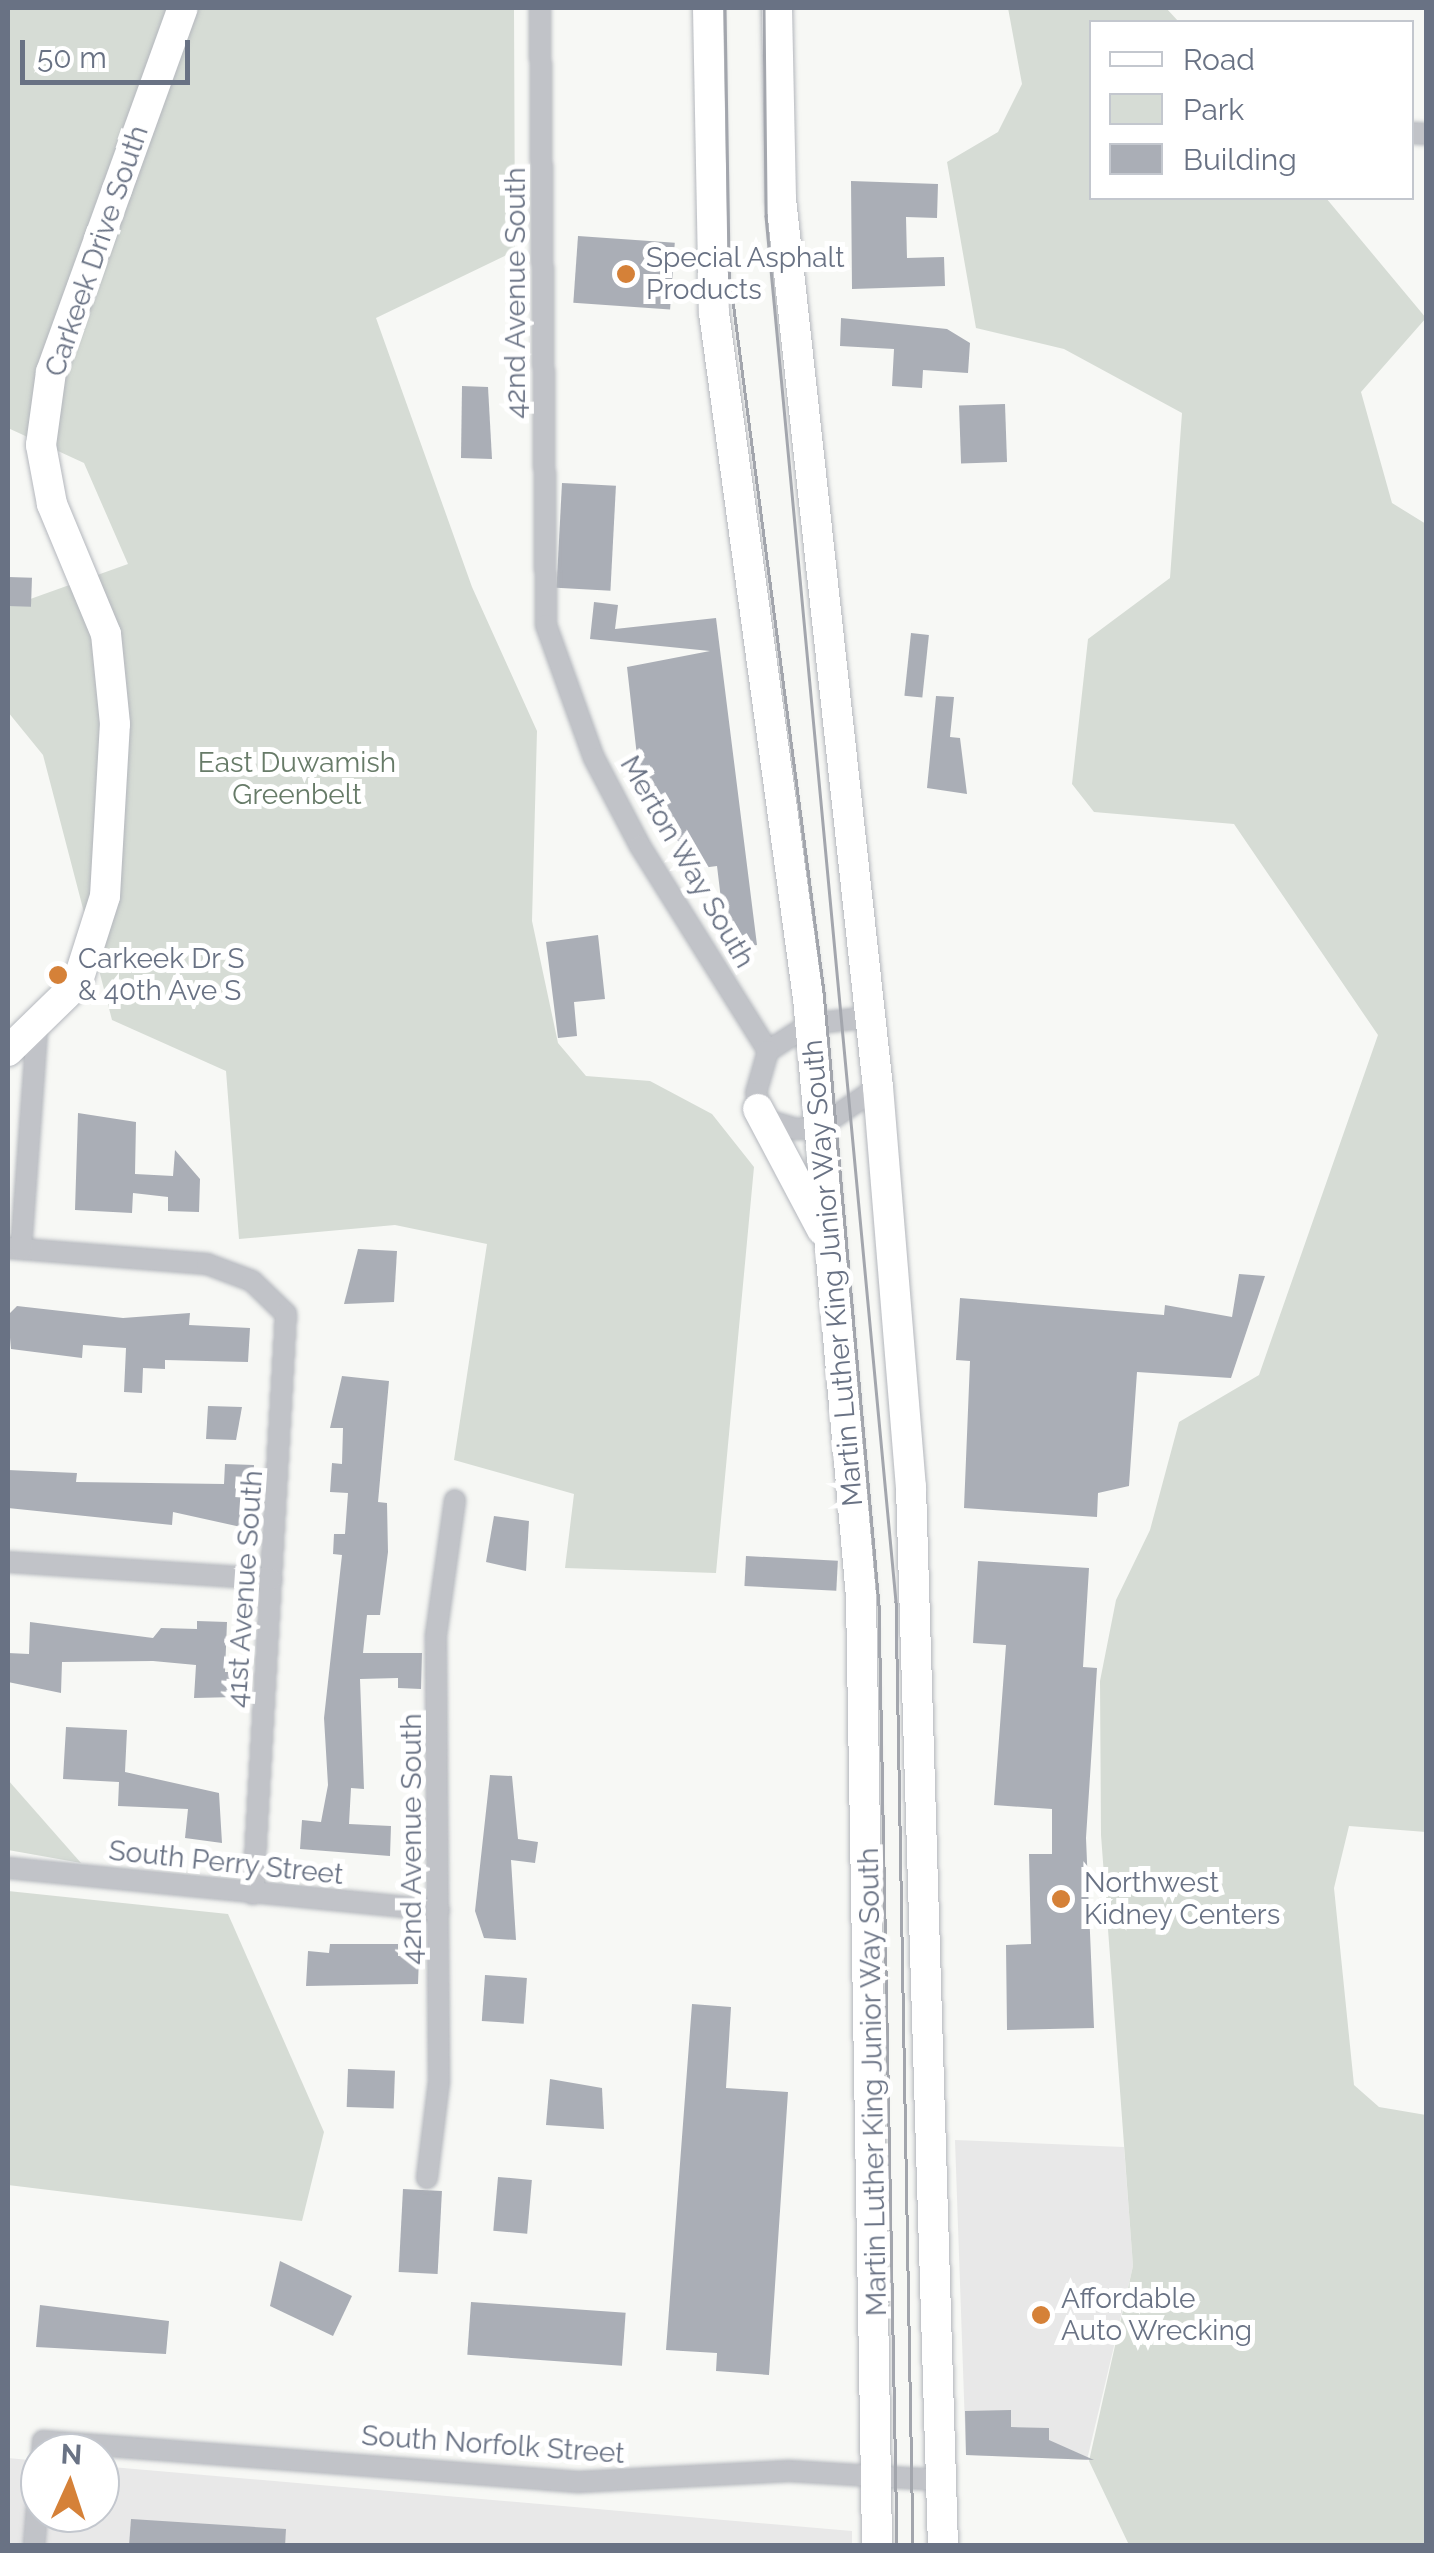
<!DOCTYPE html>
<style>
body{margin:0}
#map{position:relative;width:1434px;height:2553px;overflow:hidden;background:#f7f8f5;font-family:Raleway,sans-serif}
div>[style]{position:absolute}
[style*='--x']{left:calc(var(--x)*1px);top:calc(var(--y)*1px);width:calc(var(--w)*1px);rotate:calc(var(--a)*1deg)}
.built>*{inset:0;background:#e8e8e8}
.green>*{inset:0;background:#d6dcd5}
.building>*{inset:0;background:#aaaeb6;transform-origin:0 0}
.roads{filter:drop-shadow(0 0 2px #b4b7bd) drop-shadow(0 0 2px #b4b7bd)}
.minor>*{height:20px;margin:-10px;padding:0 10px;transform-origin:10px;border-radius:10px;background:#c1c3c8}
.secondary>*{height:30px;margin:-15px;padding:0 15px;transform-origin:15px;border-radius:15px;background:#fff}
.tram>*{height:2.5px;margin:-1.25px;padding:0 1.25px;transform-origin:1.25px;border-radius:1.25px;background:#a3a6ad}
.dots>*{width:28px;height:28px;translate:-50% -50%;box-sizing:border-box;border:5px solid #fff;border-radius:50%}
span{translate:-50% -50%;white-space:nowrap;text-align:center;line-height:1.15;-webkit-text-stroke:10px #fff;paint-order:stroke}
.street-label{font-size:28px;color:#697284}
.poi-label{font-size:28px;color:#697284}
.left{translate:0 -50%;text-align:left}
.park-label{font-size:28px;color:#677b68}
.frame{position:absolute;inset:0;border:10px solid #697284;pointer-events:none}
.legend{position:absolute;left:1089px;top:20px;width:325px;height:180px;box-sizing:border-box;background:#fff;border:2px solid #c3c7ce;margin:0;padding:12px 18px;list-style:none;font-size:30px;color:#697284}
.legend li{display:flex;align-items:center;gap:20px;height:50px}
.legend b{width:50px;border:2px solid #c3c7ce}
.north{position:absolute;left:20px;top:2433px;width:100px;height:100px;box-sizing:border-box;background:#fff;border:2px solid #c3c7ce;border-radius:50%;rotate:3deg;font-size:28px;font-weight:700;line-height:40px;text-align:center;color:#697284}
.north::after{content:'';display:block;margin:auto;width:35px;height:45px;background:#d58138;clip-path:polygon(50% 0,100% 100%,50% 72%,0 100%)}
.scale{position:absolute;left:20px;top:40px;width:170px;height:45px;box-sizing:border-box;border:5px solid #697284;border-top:0;padding-left:12px;font-size:30px;line-height:35px;white-space:nowrap;color:#697284;-webkit-text-stroke:8px #fff;paint-order:stroke}
</style>
<div id="map">
<div class="built">
<div style="clip-path:polygon(955px 2140px,1124px 2147px,1133px 2266px,1087px 2460px,966px 2455px)"></div>
<div style="clip-path:polygon(8px 2412px,8px 2458px,40px 2461px,40px 2513px,100px 2513px,100px 2466px,852px 2531px,852px 2545px,8px 2545px)"></div>
</div>
<div class="green">
<div style="clip-path:polygon(8px 8px,514px 8px,515px 251px,376px 318px,472px 587px,537px 731px,532px 921px,558px 1043px,586px 1076px,650px 1081px,712px 1114px,754px 1167px,716px 1573px,565px 1568px,574px 1494px,454px 1460px,487px 1244px,395px 1225px,239px 1239px,226px 1071px,112px 1020px,43px 755px,8px 712px,8px 607px,128px 564px,84px 463px,8px 428px)"></div>
<div style="clip-path:polygon(1008px 8px,1166px 8px,1179px 22px,1092px 22px,1092px 198px,1326px 198px,1426px 318px,1361px 392px,1392px 503px,1426px 524px,1426px 1832px,1349px 1826px,1334px 1888px,1354px 2085px,1379px 2107px,1426px 2115px,1426px 2545px,1129px 2545px,1089px 2461px,1133px 2266px,1101px 1835px,1100px 1681px,1116px 1600px,1150px 1530px,1179px 1422px,1259px 1375px,1378px 1035px,1234px 824px,1094px 812px,1072px 784px,1088px 639px,1170px 578px,1182px 413px,1064px 349px,976px 328px,947px 162px,998px 132px,1022px 84px)"></div>
<div style="clip-path:polygon(8px 1780px,81px 1863px,8px 1850px)"></div>
<div style="clip-path:polygon(8px 1891px,228px 1914px,324px 2132px,302px 2221px,8px 2185px)"></div>
</div>
<div class="building">
<div style="clip-path:polygon(851px 181px,938px 184px,937px 218px,906px 217px,907px 258px,944px 257px,945px 286px,852px 289px)"></div>
<div style="left:578px;top:236px;width:97px;height:67px;rotate:4deg"></div>
<div style="clip-path:polygon(841px 318px,947px 329px,970px 343px,968px 373px,923px 370px,922px 388px,892px 386px,894px 349px,840px 346px)"></div>
<div style="clip-path:polygon(462px 386px,488px 387px,492px 459px,461px 458px)"></div>
<div style="left:1005px;top:404px;width:58px;height:46px;rotate:88deg"></div>
<div style="left:562px;top:483px;width:54px;height:105px;rotate:3deg"></div>
<div style="left:8px;top:577px;width:24px;height:29px;rotate:2deg"></div>
<div style="clip-path:polygon(594px 602px,618px 605px,615px 629px,716px 618px,757px 945px,742px 947px,723px 916px,717px 866px,694px 869px,639px 774px,627px 667px,710px 651px,590px 639px)"></div>
<div style="left:911px;top:633px;width:18px;height:63px;rotate:6deg"></div>
<div style="clip-path:polygon(936px 696px,954px 697px,950px 737px,960px 738px,967px 794px,927px 788px)"></div>
<div style="clip-path:polygon(598px 935px,605px 999px,574px 1002px,577px 1036px,558px 1038px,546px 942px)"></div>
<div style="clip-path:polygon(78px 1113px,136px 1122px,135px 1174px,173px 1176px,175px 1150px,200px 1179px,199px 1212px,168px 1211px,168px 1197px,133px 1193px,132px 1213px,75px 1210px)"></div>
<div style="clip-path:polygon(358px 1249px,397px 1251px,394px 1302px,344px 1304px)"></div>
<div style="clip-path:polygon(1239px 1274px,1265px 1276px,1231px 1378px,1137px 1372px,1129px 1486px,1098px 1493px,1097px 1517px,964px 1508px,970px 1361px,956px 1360px,960px 1298px,1164px 1315px,1165px 1305px,1232px 1317px)"></div>
<div style="clip-path:polygon(17px 1306px,123px 1318px,190px 1313px,189px 1325px,250px 1328px,248px 1362px,165px 1360px,165px 1369px,143px 1368px,142px 1393px,124px 1392px,126px 1348px,83px 1345px,82px 1358px,11px 1349px,8px 1315px)"></div>
<div style="clip-path:polygon(342px 1376px,389px 1381px,378px 1502px,387px 1503px,388px 1552px,380px 1615px,367px 1615px,363px 1653px,422px 1653px,421px 1689px,398px 1688px,398px 1678px,360px 1679px,364px 1789px,351px 1788px,349px 1824px,391px 1826px,390px 1856px,300px 1849px,302px 1820px,321px 1822px,328px 1785px,324px 1718px,342px 1555px,333px 1554px,334px 1534px,345px 1534px,348px 1493px,330px 1492px,332px 1463px,342px 1464px,343px 1428px,330px 1428px)"></div>
<div style="clip-path:polygon(208px 1406px,242px 1407px,236px 1440px,206px 1439px)"></div>
<div style="clip-path:polygon(225px 1464px,254px 1465px,250px 1529px,173px 1512px,172px 1525px,8px 1508px,8px 1470px,77px 1473px,76px 1482px,224px 1484px)"></div>
<div style="clip-path:polygon(494px 1516px,529px 1521px,526px 1571px,486px 1562px)"></div>
<div style="left:746px;top:1556px;width:92px;height:30px;rotate:3deg"></div>
<div style="clip-path:polygon(978px 1561px,1089px 1568px,1083px 1667px,1097px 1668px,1086px 1838px,1094px 2028px,1007px 2030px,1006px 1945px,1031px 1944px,1029px 1854px,1052px 1854px,1052px 1809px,994px 1805px,1006px 1645px,973px 1643px)"></div>
<div style="clip-path:polygon(197px 1621px,227px 1622px,225px 1672px,236px 1672px,236px 1697px,194px 1698px,196px 1665px,153px 1661px,62px 1662px,61px 1693px,8px 1682px,8px 1653px,29px 1654px,30px 1622px,153px 1638px,161px 1628px,197px 1629px)"></div>
<div style="clip-path:polygon(66px 1727px,127px 1730px,125px 1772px,219px 1793px,222px 1843px,185px 1838px,188px 1809px,118px 1806px,119px 1782px,63px 1779px)"></div>
<div style="clip-path:polygon(490px 1775px,512px 1776px,518px 1839px,538px 1842px,535px 1863px,511px 1860px,516px 1940px,484px 1938px,475px 1911px)"></div>
<div style="clip-path:polygon(330px 1944px,398px 1944px,398px 1956px,419px 1957px,418px 1984px,306px 1986px,308px 1951px,329px 1953px)"></div>
<div style="left:485px;top:1975px;width:42px;height:46px;rotate:4deg"></div>
<div style="clip-path:polygon(692px 2004px,731px 2007px,726px 2088px,788px 2092px,769px 2375px,716px 2371px,717px 2353px,666px 2350px)"></div>
<div style="left:348px;top:2069px;width:47px;height:38px;rotate:2deg"></div>
<div style="clip-path:polygon(550px 2079px,602px 2088px,604px 2129px,546px 2125px)"></div>
<div style="left:498px;top:2177px;width:34px;height:54px;rotate:5deg"></div>
<div style="left:403px;top:2189px;width:39px;height:83px;rotate:3deg"></div>
<div style="clip-path:polygon(280px 2261px,352px 2296px,333px 2336px,270px 2306px)"></div>
<div style="left:471px;top:2302px;width:155px;height:53px;rotate:4deg"></div>
<div style="clip-path:polygon(40px 2305px,169px 2321px,166px 2354px,36px 2347px)"></div>
<div style="clip-path:polygon(1011px 2410px,1011px 2427px,1049px 2428px,1049px 2440px,1094px 2460px,966px 2455px,965px 2411px)"></div>
<div style="clip-path:polygon(131px 2519px,286px 2529px,285px 2546px,129px 2546px)"></div>
</div>
<div class="roads">
<div class="minor">
<div style="--x:540;--y:8;--w:617;--a:89.44"></div>
<div style="--x:546;--y:625;--w:141;--a:70.2"></div>
<div style="--x:594;--y:758;--w:99;--a:62.4"></div>
<div style="--x:640;--y:846;--w:242;--a:58"></div>
<div style="--x:1412;--y:133;--w:14;--a:4"></div>
<div style="--x:871;--y:1017;--w:61;--a:173.5"></div>
<div style="--x:810;--y:1024;--w:50;--a:147.3"></div>
<div style="--x:768;--y:1051;--w:44;--a:105.9"></div>
<div style="--x:756;--y:1093;--w:29;--a:68"></div>
<div style="--x:767;--y:1120;--w:31;--a:17"></div>
<div style="--x:797;--y:1129;--w:23;--a:-5"></div>
<div style="--x:820;--y:1127;--w:70;--a:-34.6"></div>
<div style="--x:8;--y:1248;--w:200;--a:4.6"></div>
<div style="--x:207;--y:1264;--w:48;--a:20.7"></div>
<div style="--x:252;--y:1281;--w:47;--a:44.1"></div>
<div style="--x:286;--y:1314;--w:581;--a:93.26"></div>
<div style="--x:21;--y:1249;--w:218;--a:-85.8"></div>
<div style="--x:8;--y:1562;--w:264;--a:3.7"></div>
<div style="--x:8;--y:1868;--w:433;--a:5.6"></div>
<div style="--x:427;--y:2178;--w:97;--a:-82.9"></div>
<div style="--x:439;--y:2082;--w:447;--a:-90.4"></div>
<div style="--x:436;--y:1635;--w:136;--a:-82"></div>
<div style="--x:42;--y:2453;--w:12;--a:-85"></div>
<div style="--x:43;--y:2441;--w:537;--a:4.38"></div>
<div style="--x:578;--y:2482;--w:211;--a:-3"></div>
<div style="--x:789;--y:2471;--w:150;--a:3.4"></div>
<div style="--x:34;--y:2546;--w:71;--a:-85.2"></div>
</div>
<div class="secondary">
<div style="--x:708;--y:8;--w:305;--a:88.9"></div>
<div style="--x:714;--y:313;--w:691;--a:82.19"></div>
<div style="--x:808;--y:998;--w:601;--a:84.94"></div>
<div style="--x:861;--y:1597;--w:949;--a:89.03"></div>
<div style="--x:777;--y:8;--w:191;--a:88.8"></div>
<div style="--x:781;--y:199;--w:893;--a:83.77"></div>
<div style="--x:878;--y:1087;--w:401;--a:85.3"></div>
<div style="--x:911;--y:1487;--w:1059;--a:88.27"></div>
<div style="--x:8;--y:1051;--w:96;--a:-44.2"></div>
<div style="--x:77;--y:984;--w:92;--a:-72.3"></div>
<div style="--x:105;--y:896;--w:172;--a:-86.7"></div>
<div style="--x:115;--y:724;--w:90;--a:-95.7"></div>
<div style="--x:106;--y:634;--w:141;--a:-112.6"></div>
<div style="--x:52;--y:504;--w:60;--a:-100.6"></div>
<div style="--x:41;--y:445;--w:74;--a:-82.2"></div>
<div style="--x:51;--y:372;--w:387;--a:-70.1"></div>
<div style="--x:758;--y:1109;--w:137;--a:62.1"></div>
</div>
</div>
<div class="tram">
<div style="--x:725;--y:8;--w:263;--a:89.1"></div>
<div style="--x:729;--y:271;--w:727;--a:82.49"></div>
<div style="--x:824;--y:992;--w:615;--a:84.87"></div>
<div style="--x:879;--y:1605;--w:941;--a:88.9"></div>
<div style="--x:764;--y:8;--w:208;--a:89.4"></div>
<div style="--x:766;--y:216;--w:1392;--a:84.64"></div>
<div style="--x:896;--y:1602;--w:944;--a:88.97"></div>
</div>
<div class="dots">
<div style="left:626px;top:274px;background:#d58138"></div>
<div style="left:58px;top:975px;background:#d58138"></div>
<div style="left:1061px;top:1899px;background:#d58138"></div>
<div style="left:1041px;top:2315px;background:#d58138"></div>
</div>
<div class="street-label">
<span style="left:97px;top:251px;rotate:-71deg">Carkeek Drive South</span>
<span style="left:516px;top:293px;rotate:-90deg">42nd Avenue South</span>
<span style="left:687px;top:862px;rotate:60deg">Merton Way South</span>
<span style="left:833px;top:1273px;rotate:-95deg">Martin Luther King Junior Way South</span>
<span style="left:245px;top:1589px;rotate:-86deg">41st Avenue South</span>
<span style="left:412px;top:1839px;rotate:-90deg">42nd Avenue South</span>
<span style="left:226px;top:1863px;rotate:6deg">South Perry Street</span>
<span style="left:873px;top:2082px;rotate:-91deg">Martin Luther King Junior Way South</span>
<span style="left:493px;top:2445px;rotate:4deg">South Norfolk Street</span>
</div>
<div class="poi-label">
<span class="left" style="left:646px;top:274px">Special Asphalt<br>Products</span>
<span class="left" style="left:78px;top:975px">Carkeek Dr S<br>&amp; 40th Ave S</span>
<span class="left" style="left:1084px;top:1899px">Northwest<br>Kidney Centers</span>
<span class="left" style="left:1061px;top:2315px">Affordable<br>Auto Wrecking</span>
</div>
<div class="park-label">
<span style="left:297px;top:779px">East Duwamish<br>Greenbelt</span>
</div>
<div class="frame"></div>
<ul class="legend">
<li><b style="height:12px;background:#fff"></b>Road</li>
<li><b style="height:28px;background:#d6dcd5"></b>Park</li>
<li><b style="height:28px;background:#aaaeb6"></b>Building</li>
</ul>
<div class="north">N</div>
<div class="scale">50 m</div>
</div>
